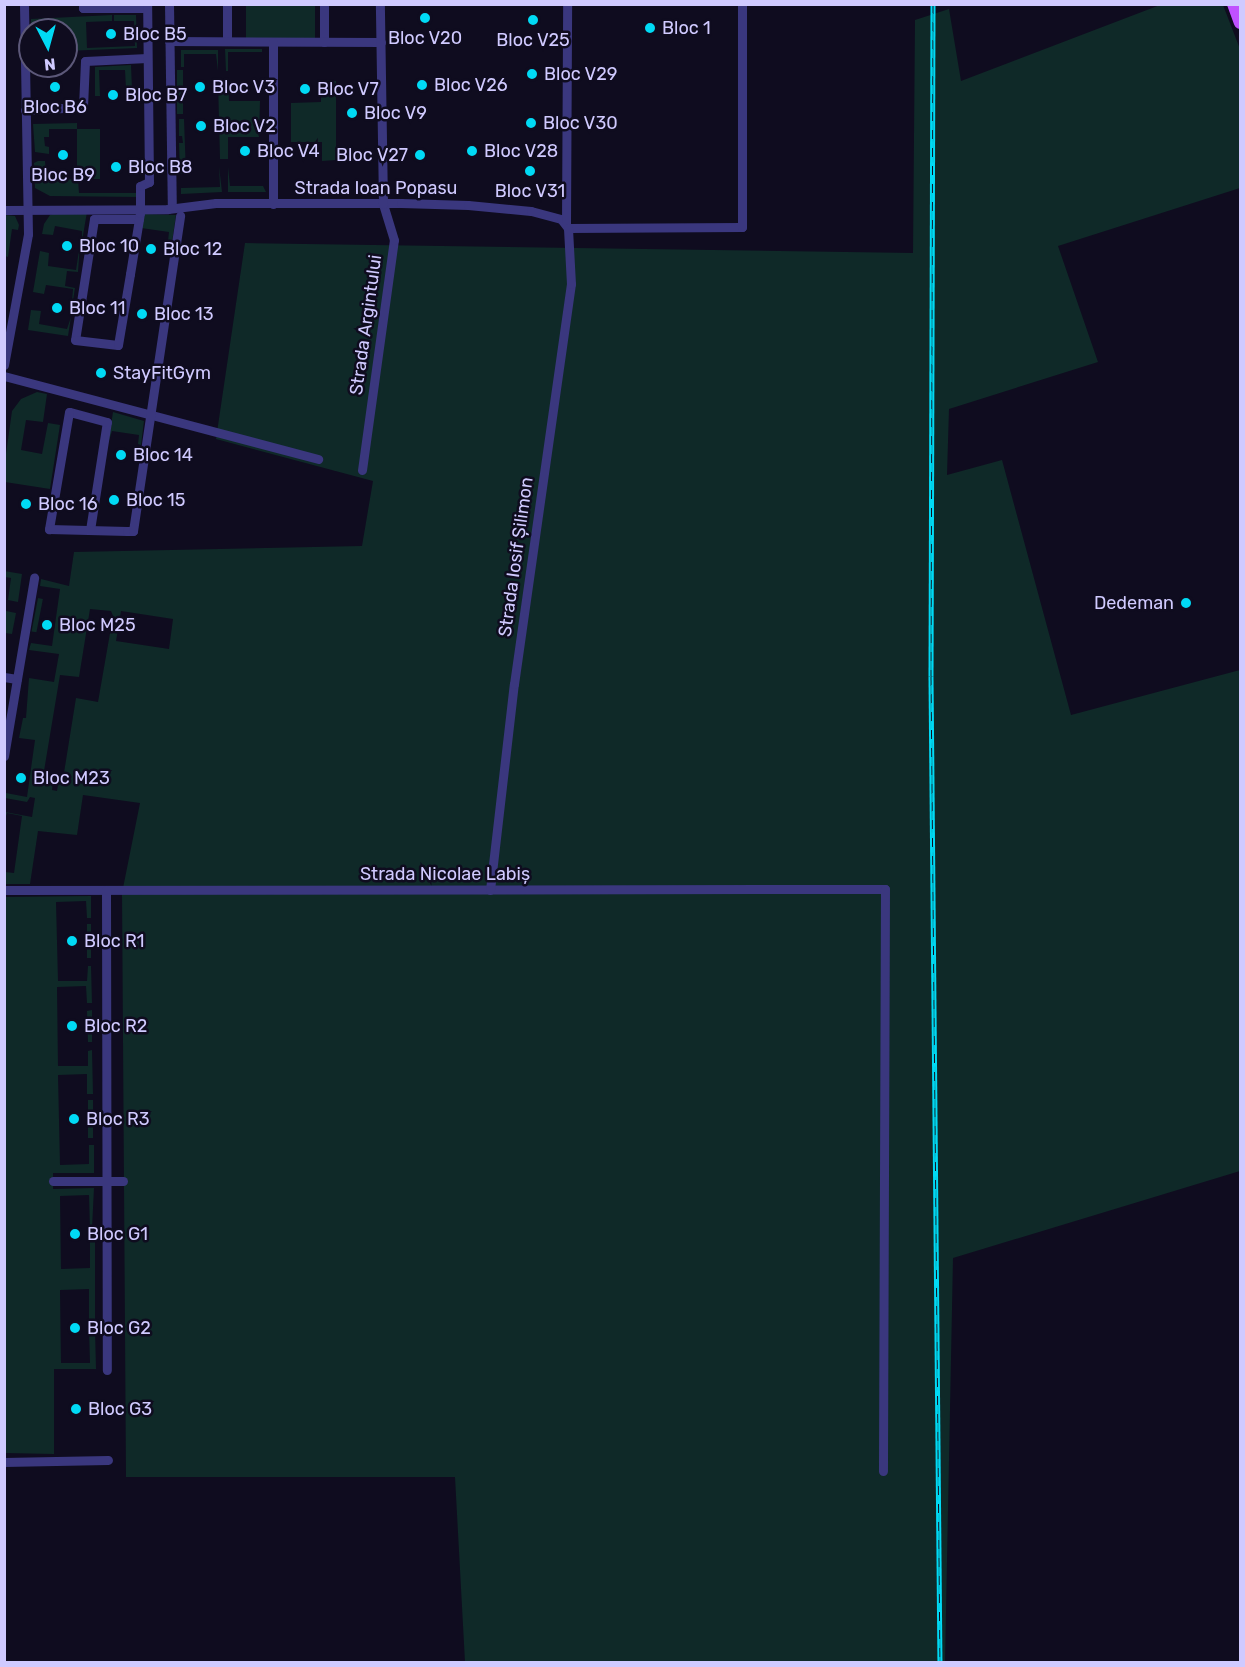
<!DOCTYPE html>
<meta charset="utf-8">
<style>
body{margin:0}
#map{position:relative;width:1245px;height:1667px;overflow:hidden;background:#0f0c1f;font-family:Rubik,sans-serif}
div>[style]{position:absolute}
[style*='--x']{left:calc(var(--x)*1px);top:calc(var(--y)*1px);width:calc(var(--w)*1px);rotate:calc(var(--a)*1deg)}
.green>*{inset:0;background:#0f2928;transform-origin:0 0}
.minor>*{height:9px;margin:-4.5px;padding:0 4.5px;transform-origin:4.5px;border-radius:4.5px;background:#3a377e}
.major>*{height:12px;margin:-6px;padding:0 6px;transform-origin:6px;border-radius:6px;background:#c051ff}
.rail>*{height:5px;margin-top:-2.5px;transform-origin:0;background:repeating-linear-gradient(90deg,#0f0c1f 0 9px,#00daf5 0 18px);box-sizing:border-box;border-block:2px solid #00daf5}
.dots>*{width:16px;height:16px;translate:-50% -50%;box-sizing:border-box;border:3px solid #0f0c1f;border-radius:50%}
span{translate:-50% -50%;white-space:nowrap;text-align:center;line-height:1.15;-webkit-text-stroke:5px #0f0c1f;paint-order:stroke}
.poi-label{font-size:18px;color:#d0caff}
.left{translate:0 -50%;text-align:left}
.right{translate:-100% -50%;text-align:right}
.street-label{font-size:18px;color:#d0caff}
.frame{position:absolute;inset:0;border:6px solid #d0caff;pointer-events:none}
.north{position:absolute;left:18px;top:18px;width:60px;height:60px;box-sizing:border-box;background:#0f0c1f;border:2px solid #5c5879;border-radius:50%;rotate:174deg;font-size:16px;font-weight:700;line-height:24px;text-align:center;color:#d0caff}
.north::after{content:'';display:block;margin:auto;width:21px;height:27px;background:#00daf5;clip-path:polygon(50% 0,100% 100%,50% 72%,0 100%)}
</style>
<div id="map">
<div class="green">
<div style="left:246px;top:5px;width:69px;height:33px"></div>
<div style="clip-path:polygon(evenodd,1160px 5px,1223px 5px,1240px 49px,1240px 188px,1058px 246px,1098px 362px,949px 409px,947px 475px,1002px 460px,1071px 715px,1240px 670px,1240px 1171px,953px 1258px,945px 1662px,465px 1662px,455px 1477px,126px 1477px,122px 893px,140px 803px,83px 795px,77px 835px,38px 831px,30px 884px,5px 884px,5px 872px,14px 873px,22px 816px,7px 813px,6px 816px,5px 812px,32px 817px,35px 798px,30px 797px,27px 802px,5px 798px,6px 793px,27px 797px,35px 740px,19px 738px,23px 718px,26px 718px,29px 678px,54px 682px,59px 654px,29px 650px,31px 643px,52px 646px,60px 589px,40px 586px,41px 579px,69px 586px,74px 552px,362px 546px,373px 481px,216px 439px,245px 243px,913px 253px,915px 20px,949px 9px,961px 81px,1160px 5px,90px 609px,111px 611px,113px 616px,98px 702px,76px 698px,63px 779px,59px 779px,57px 791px,52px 790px,53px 782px,51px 781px,50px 784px,42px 783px,60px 675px,79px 677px,90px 609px,1160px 5px,121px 611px,173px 619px,169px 649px,116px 641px,121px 611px)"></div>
<div style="clip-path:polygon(112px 15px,112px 21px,86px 22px,87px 48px,135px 46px,134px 21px,114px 21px,114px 15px,136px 15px,137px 48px,66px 51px,66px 30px,31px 30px,31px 19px)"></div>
<div style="clip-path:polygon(225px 49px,262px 49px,262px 52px,228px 52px,228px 71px,226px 71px)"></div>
<div style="clip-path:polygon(181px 50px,218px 50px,218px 71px,216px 54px,184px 54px,184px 67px,181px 67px)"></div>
<div style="clip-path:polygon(131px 65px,132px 89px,126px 89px,125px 70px,99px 70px,100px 96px,95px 96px,95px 67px)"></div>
<div style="left:177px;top:70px;width:6px;height:44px"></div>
<div style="clip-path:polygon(218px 80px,228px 80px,229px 101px,260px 101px,259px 137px,228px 137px,228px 159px,220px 159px)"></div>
<div style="clip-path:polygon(321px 80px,336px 81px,336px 160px,322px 161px,322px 142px,291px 142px,291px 103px,321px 102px)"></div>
<div style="clip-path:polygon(179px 119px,184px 119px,186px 174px,180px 174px,179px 143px,183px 143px,182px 136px,179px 136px)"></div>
<div style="clip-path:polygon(77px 123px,77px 129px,49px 129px,49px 137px,44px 137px,45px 146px,49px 147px,49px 154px,35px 152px,33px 124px)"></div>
<div style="left:77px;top:129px;width:23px;height:50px"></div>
<div style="clip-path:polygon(38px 161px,45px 161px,46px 175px,50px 175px,50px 180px,78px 179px,79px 193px,138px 193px,140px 197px,50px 196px,35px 188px,34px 163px)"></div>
<div style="clip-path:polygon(219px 166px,222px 192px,181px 194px,181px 188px,220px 187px)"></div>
<div style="clip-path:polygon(228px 167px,230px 186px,263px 186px,266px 192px,228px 192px)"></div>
<div style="clip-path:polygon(62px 211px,87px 212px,82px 241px,82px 231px,55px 226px,53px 235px,42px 234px,44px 224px,50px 215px)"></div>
<div style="clip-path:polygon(145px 214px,176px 215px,172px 242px,168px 241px,169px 232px,141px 228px,141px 218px)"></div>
<div style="clip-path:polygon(4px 215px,15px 216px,19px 225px,18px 230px,12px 229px,8px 257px,5px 256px)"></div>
<div style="clip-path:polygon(80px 244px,78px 272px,67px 271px,65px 286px,75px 288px,71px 313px,73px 289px,46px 285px,44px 294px,33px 292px,40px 251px,49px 253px,48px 266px,76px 270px)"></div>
<div style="clip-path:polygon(31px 310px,41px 311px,39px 324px,67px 329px,71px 317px,68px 336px,28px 330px)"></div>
<div style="clip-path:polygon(37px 392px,47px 394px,43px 422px,26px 420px,21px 450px,42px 454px,48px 423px,60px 425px,50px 489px,5px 482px,5px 461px,12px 411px,21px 399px)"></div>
<div style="clip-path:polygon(113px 412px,144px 421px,141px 445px,138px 444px,139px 435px,112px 431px,108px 444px)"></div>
<div style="clip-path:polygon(4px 571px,22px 574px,18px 602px,8px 600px,11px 578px,5px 577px)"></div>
<div style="left:38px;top:598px;width:5px;height:34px;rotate:11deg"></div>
<div style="clip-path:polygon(6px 611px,16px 613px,12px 634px,5px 633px)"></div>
<div style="clip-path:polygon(91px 896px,91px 918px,87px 918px,86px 901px,56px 902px,58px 981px,87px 981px,88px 966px,91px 966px,92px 1003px,87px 1003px,86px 986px,57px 987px,58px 1066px,88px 1066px,88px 1051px,92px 1050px,93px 1094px,87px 1094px,87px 1074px,58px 1075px,60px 1165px,89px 1164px,89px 1145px,94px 1145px,94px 1173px,53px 1173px,53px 1189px,94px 1188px,92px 1229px,90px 1229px,89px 1195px,60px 1196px,61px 1269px,90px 1268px,90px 1236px,95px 1236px,95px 1323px,89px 1323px,89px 1289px,60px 1290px,61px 1363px,90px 1363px,89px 1329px,95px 1329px,96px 1369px,54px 1369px,54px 1454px,5px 1453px,5px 897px)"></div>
<div style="left:87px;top:924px;width:4px;height:34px"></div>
<div style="clip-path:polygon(92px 1010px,92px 1042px,88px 1042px,87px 1011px)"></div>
<div style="left:88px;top:1100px;width:5px;height:38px"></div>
</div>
<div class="minor">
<div style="--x:83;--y:4;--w:4;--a:90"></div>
<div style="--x:83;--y:8;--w:64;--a:0"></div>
<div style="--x:169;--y:4;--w:204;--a:89.2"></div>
<div style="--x:227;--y:4;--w:37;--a:90"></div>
<div style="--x:324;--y:4;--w:38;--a:90"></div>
<div style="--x:169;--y:41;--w:212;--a:0.3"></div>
<div style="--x:273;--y:42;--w:162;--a:90"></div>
<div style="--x:25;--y:110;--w:58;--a:-3"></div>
<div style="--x:83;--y:107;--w:46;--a:-87.5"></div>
<div style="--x:85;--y:61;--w:62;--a:-2.8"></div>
<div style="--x:4;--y:210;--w:164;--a:-0.3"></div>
<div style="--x:168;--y:209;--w:48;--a:-7.1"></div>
<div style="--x:216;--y:203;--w:185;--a:0"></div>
<div style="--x:401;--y:203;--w:67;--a:1.7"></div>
<div style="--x:468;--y:205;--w:63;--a:5.4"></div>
<div style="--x:531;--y:211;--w:31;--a:15"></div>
<div style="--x:561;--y:219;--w:11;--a:52"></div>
<div style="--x:568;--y:228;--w:174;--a:-0.3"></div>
<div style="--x:742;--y:227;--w:223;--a:-90"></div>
<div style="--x:139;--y:219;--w:45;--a:180"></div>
<div style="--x:94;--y:219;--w:122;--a:98.9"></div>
<div style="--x:75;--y:340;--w:43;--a:6.6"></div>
<div style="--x:118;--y:345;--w:72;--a:-80.4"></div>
<div style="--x:130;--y:274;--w:62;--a:-80.7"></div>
<div style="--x:140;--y:213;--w:27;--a:-90"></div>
<div style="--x:140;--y:186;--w:10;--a:-24"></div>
<div style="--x:149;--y:182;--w:178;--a:-90.6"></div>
<div style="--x:566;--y:224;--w:220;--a:-89.7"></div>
<div style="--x:4;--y:365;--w:133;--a:-79.6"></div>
<div style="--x:28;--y:234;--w:230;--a:-91"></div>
<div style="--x:4;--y:376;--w:325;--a:14.8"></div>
<div style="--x:362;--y:470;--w:232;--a:-82.1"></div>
<div style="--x:394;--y:240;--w:38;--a:-107"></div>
<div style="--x:383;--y:204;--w:200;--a:-90.9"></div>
<div style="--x:90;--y:530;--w:109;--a:-81.1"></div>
<div style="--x:107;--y:422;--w:39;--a:-165"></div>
<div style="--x:69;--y:412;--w:119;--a:99.7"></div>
<div style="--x:49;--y:529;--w:78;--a:1.5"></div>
<div style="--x:127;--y:531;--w:6;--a:0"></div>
<div style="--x:133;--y:531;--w:319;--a:-81.5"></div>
<div style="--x:4;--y:677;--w:13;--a:9"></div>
<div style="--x:4;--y:756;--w:181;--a:-80.4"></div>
<div style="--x:4;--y:890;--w:881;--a:-0.07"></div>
<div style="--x:885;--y:889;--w:582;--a:90.2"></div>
<div style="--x:106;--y:890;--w:480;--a:89.9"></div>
<div style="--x:490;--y:890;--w:207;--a:-83.4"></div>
<div style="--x:514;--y:684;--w:404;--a:-81.9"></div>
<div style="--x:571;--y:284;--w:56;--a:-93.1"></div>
<div style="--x:53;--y:1181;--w:70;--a:0"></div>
<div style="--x:4;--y:1462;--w:104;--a:-1.1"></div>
</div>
<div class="major">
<div style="--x:1233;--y:4;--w:20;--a:70"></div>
</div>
<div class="rail">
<div style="--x:933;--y:4;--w:672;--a:90.17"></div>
<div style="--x:931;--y:676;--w:986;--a:89.48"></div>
</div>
<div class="dots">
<div style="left:425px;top:18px;background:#00daf5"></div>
<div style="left:533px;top:20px;background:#00daf5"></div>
<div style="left:650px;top:28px;background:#00daf5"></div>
<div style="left:111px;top:34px;background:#00daf5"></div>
<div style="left:532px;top:74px;background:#00daf5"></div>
<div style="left:422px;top:85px;background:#00daf5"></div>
<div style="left:55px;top:87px;background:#00daf5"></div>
<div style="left:200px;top:87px;background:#00daf5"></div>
<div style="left:305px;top:89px;background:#00daf5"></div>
<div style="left:113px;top:95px;background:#00daf5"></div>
<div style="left:352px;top:113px;background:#00daf5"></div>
<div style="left:531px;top:123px;background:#00daf5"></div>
<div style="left:201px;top:126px;background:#00daf5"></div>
<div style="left:245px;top:151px;background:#00daf5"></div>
<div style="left:472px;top:151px;background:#00daf5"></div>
<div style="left:63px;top:155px;background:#00daf5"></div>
<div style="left:420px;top:155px;background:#00daf5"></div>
<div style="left:116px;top:167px;background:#00daf5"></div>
<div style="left:530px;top:171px;background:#00daf5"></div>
<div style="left:67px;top:246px;background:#00daf5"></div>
<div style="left:151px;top:249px;background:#00daf5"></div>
<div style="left:57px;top:308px;background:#00daf5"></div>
<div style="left:142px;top:314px;background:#00daf5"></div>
<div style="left:101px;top:373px;background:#00daf5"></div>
<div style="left:121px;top:455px;background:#00daf5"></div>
<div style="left:114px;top:500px;background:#00daf5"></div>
<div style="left:26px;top:504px;background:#00daf5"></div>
<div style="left:1186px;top:603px;background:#00daf5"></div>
<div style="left:47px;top:625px;background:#00daf5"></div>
<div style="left:21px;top:778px;background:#00daf5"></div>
<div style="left:72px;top:941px;background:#00daf5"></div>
<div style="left:72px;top:1026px;background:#00daf5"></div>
<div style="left:74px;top:1119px;background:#00daf5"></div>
<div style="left:75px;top:1234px;background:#00daf5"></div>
<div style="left:75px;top:1328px;background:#00daf5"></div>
<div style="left:76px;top:1409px;background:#00daf5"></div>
</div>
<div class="poi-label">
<span class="left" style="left:662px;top:28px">Bloc 1</span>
<span class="left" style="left:123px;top:34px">Bloc B5</span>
<span style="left:425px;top:38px">Bloc V20</span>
<span style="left:533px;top:40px">Bloc V25</span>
<span class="left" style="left:544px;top:74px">Bloc V29</span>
<span class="left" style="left:434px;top:85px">Bloc V26</span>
<span class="left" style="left:212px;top:87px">Bloc V3</span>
<span class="left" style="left:317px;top:89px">Bloc V7</span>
<span class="left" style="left:125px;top:95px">Bloc B7</span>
<span style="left:55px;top:107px">Bloc B6</span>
<span class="left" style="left:364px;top:113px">Bloc V9</span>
<span class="left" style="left:543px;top:123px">Bloc V30</span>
<span class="left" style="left:213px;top:126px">Bloc V2</span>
<span class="left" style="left:257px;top:151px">Bloc V4</span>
<span class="left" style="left:484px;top:151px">Bloc V28</span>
<span class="right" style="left:408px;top:155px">Bloc V27</span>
<span class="left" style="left:128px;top:167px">Bloc B8</span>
<span style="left:63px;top:175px">Bloc B9</span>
<span style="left:530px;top:191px">Bloc V31</span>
<span class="left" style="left:79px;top:246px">Bloc 10</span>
<span class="left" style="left:163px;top:249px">Bloc 12</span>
<span class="left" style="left:69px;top:308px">Bloc 11</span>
<span class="left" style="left:154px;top:314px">Bloc 13</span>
<span class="left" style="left:113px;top:373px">StayFitGym</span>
<span class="left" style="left:133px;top:455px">Bloc 14</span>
<span class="left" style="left:126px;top:500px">Bloc 15</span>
<span class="left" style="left:38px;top:504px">Bloc 16</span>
<span class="right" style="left:1174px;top:603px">Dedeman</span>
<span class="left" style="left:59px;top:625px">Bloc M25</span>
<span class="left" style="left:33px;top:778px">Bloc M23</span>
<span class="left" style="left:84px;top:941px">Bloc R1</span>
<span class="left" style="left:84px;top:1026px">Bloc R2</span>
<span class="left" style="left:86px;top:1119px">Bloc R3</span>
<span class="left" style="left:87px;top:1234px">Bloc G1</span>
<span class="left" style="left:87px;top:1328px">Bloc G2</span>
<span class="left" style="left:88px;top:1409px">Bloc G3</span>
</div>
<div class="street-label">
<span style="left:376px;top:188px">Strada Ioan Popasu</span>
<span style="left:366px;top:325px;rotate:-82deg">Strada Argintului</span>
<span style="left:516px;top:557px;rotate:-82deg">Strada Iosif Șilimon</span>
<span style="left:445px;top:874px">Strada Nicolae Labiș</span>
</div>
<div class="frame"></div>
<div class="north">N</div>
</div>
